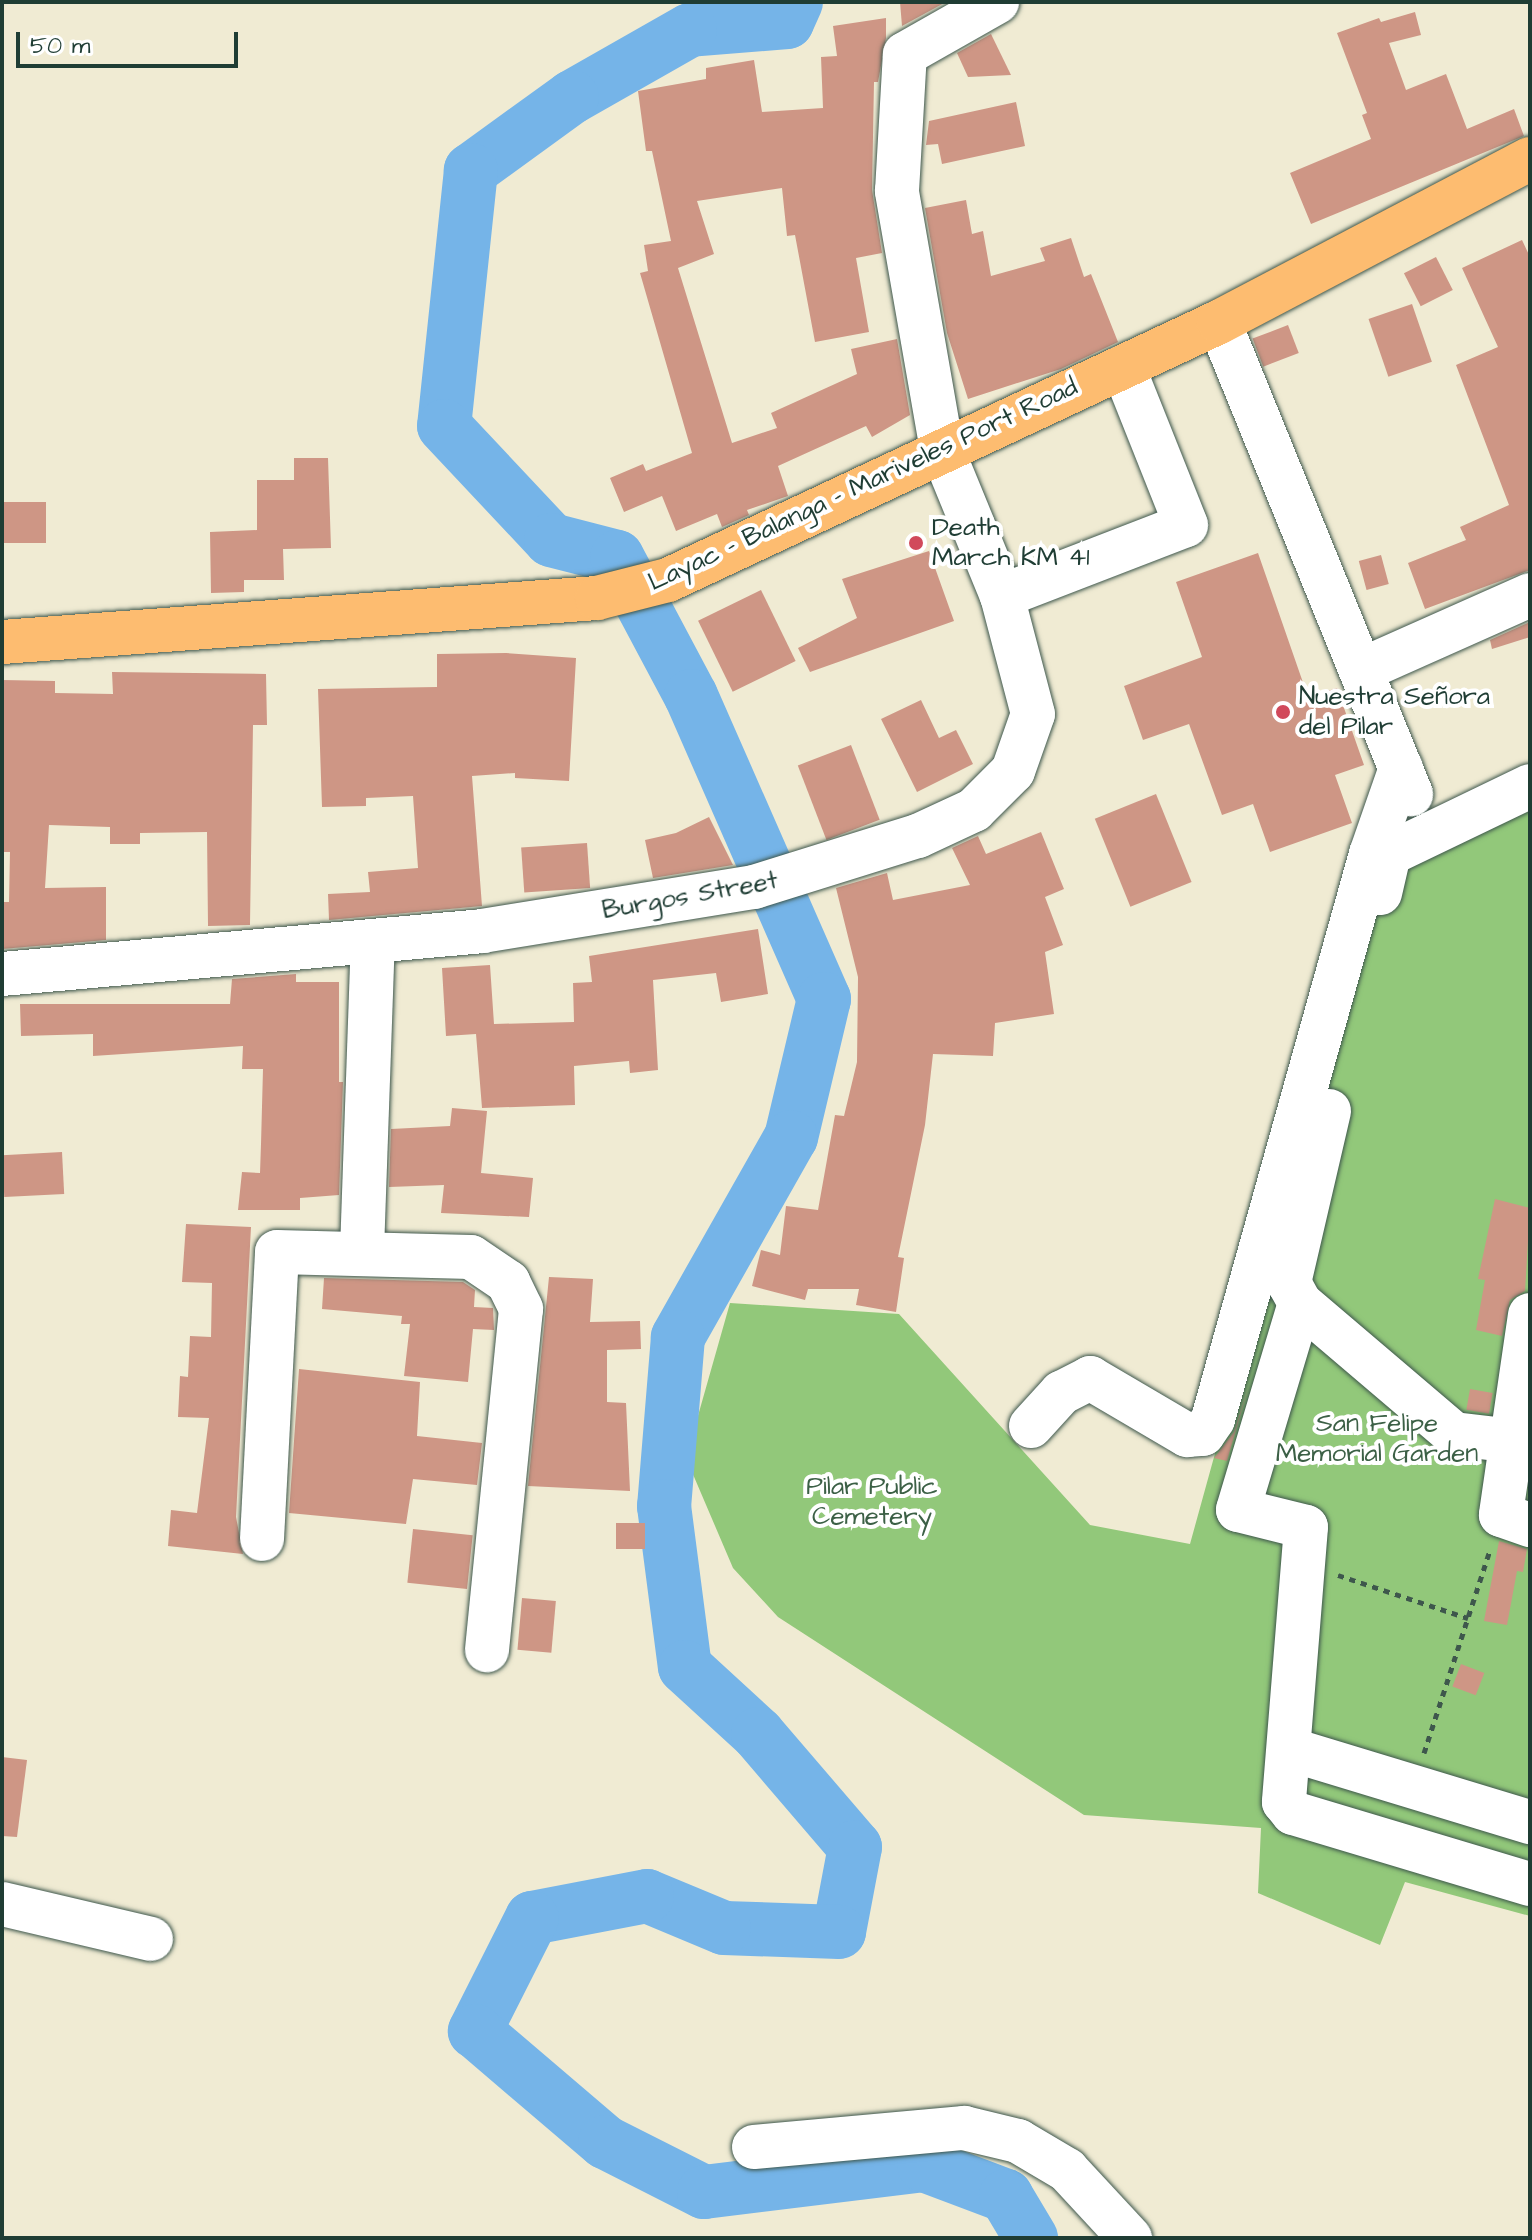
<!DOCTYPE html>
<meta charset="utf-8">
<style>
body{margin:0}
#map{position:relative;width:1532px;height:2240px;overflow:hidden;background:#f0ebd3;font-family:"Architects Daughter",sans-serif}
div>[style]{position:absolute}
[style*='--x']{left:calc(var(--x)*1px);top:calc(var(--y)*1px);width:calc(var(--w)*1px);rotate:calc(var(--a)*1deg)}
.green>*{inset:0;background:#92c87a}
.river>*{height:54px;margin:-27px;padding:0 27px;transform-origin:27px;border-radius:27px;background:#75b4e8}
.building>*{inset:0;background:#ce9685;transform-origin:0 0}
.path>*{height:5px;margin-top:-2.5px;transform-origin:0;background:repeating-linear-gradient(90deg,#3e574c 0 6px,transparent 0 12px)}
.roads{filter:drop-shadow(0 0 2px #3e574c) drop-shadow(0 0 2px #3e574c)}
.minor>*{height:44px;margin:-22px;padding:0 22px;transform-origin:22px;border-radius:22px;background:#fff}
.major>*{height:44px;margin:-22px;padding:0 22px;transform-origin:22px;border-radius:22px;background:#fdbc70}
.dots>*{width:22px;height:22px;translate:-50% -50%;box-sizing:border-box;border:4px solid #fff;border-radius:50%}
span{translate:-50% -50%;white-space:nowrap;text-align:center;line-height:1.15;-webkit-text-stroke:8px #fff;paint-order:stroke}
.street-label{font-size:26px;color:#1f3d34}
.poi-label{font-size:26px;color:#1f3d34}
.left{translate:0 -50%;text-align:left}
.park-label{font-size:26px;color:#3c6046}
.frame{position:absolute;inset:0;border:4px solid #1f3d34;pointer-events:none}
.scale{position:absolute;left:16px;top:32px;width:222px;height:36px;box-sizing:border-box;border:4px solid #1f3d34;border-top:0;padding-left:10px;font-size:24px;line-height:28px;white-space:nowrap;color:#1f3d34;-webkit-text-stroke:6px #fff;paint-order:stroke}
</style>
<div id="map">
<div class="green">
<div style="clip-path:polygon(1530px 764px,1530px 1916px,1405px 1882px,1380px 1945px,1258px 1893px,1261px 1828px,1084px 1815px,778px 1617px,733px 1568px,686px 1458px,730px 1303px,899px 1314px,1090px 1525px,1190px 1544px,1385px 838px)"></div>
</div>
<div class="river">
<div style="--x:796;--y:2;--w:22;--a:114"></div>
<div style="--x:787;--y:22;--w:97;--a:175.3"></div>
<div style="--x:690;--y:30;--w:136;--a:150.4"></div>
<div style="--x:572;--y:97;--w:125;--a:144.1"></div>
<div style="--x:471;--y:170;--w:257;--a:96"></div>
<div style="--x:444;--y:426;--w:156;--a:46.8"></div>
<div style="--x:551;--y:540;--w:68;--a:14.4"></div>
<div style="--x:617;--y:557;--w:157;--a:62"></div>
<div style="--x:691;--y:696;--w:331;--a:66.3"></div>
<div style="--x:824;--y:999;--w:142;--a:103.4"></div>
<div style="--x:791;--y:1137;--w:230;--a:119.5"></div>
<div style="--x:678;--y:1337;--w:170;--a:94.7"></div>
<div style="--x:664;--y:1506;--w:162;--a:82.6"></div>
<div style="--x:685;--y:1667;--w:99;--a:42.5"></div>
<div style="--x:758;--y:1734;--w:149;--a:49.4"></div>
<div style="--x:855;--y:1847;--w:86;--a:100.7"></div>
<div style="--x:839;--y:1932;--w:115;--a:-178"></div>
<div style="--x:724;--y:1928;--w:83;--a:-157.4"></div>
<div style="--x:647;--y:1896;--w:117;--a:169.2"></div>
<div style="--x:532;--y:1918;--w:127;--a:116.8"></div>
<div style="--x:475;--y:2031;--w:171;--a:40.5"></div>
<div style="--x:605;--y:2142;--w:111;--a:26.8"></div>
<div style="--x:704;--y:2192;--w:222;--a:-7"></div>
<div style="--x:924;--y:2165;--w:88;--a:20.7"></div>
<div style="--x:1006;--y:2196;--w:49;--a:59.2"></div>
</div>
<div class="building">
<div style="clip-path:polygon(900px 2px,946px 2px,902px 26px)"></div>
<div style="clip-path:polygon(1415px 12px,1421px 35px,1389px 43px,1406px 90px,1446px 74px,1467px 129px,1514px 109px,1524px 136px,1311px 224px,1290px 173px,1371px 139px,1362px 115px,1367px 113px,1337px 33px,1379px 18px,1381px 22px)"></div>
<div style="clip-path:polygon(886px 18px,886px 38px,878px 82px,874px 82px,872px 190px,882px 253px,856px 258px,869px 332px,815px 342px,795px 235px,787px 236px,782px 188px,697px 201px,714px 254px,678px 268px,732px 443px,777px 428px,771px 413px,857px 374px,851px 349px,897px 339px,910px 415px,872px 437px,866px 426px,778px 466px,788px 496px,747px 510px,749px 515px,722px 527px,717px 514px,676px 531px,662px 496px,624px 512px,610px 478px,643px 464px,646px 471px,692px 453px,640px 273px,648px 271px,644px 245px,671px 241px,652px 151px,646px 151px,638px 91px,706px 79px,706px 68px,754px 60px,762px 112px,823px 108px,821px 57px,837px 56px,833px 26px)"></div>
<div style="clip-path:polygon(991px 34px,1011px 75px,968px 77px,957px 53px)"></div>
<div style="clip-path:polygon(1016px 102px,1025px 146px,942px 164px,938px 144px,926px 145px,929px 121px)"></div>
<div style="clip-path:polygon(966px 200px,972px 234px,983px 231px,991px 276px,1045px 261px,1040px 248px,1071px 238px,1084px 277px,1091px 274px,1118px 342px,1061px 369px,968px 399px,947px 333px,925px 208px)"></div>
<div style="clip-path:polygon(1522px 240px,1530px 257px,1530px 570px,1425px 609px,1408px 563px,1466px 540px,1460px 527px,1509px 505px,1456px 365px,1498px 347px,1462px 268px)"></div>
<div style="left:1436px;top:257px;width:37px;height:36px;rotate:63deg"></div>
<div style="left:1412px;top:304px;width:61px;height:46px;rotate:71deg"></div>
<div style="left:1288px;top:325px;width:30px;height:38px;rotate:69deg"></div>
<div style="clip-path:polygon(294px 458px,328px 458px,331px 548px,283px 549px,284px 580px,244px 580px,244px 592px,211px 593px,210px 532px,257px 530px,257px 480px,294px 480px)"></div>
<div style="left:2px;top:502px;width:44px;height:41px"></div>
<div style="clip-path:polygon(929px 551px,954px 621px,810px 672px,798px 648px,857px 618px,842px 579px)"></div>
<div style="clip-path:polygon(1258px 553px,1308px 697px,1337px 688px,1364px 765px,1335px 775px,1352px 823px,1270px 852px,1253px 804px,1222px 815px,1189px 724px,1143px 740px,1124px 686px,1202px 657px,1176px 582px)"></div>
<div style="left:1381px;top:555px;width:30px;height:23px;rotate:75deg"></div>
<div style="left:761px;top:590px;width:79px;height:70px;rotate:64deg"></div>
<div style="clip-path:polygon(1530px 622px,1530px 637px,1492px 649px,1490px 640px)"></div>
<div style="clip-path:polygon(506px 653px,576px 658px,569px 781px,515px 778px,515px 773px,472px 776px,482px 906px,329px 920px,328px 894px,370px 892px,368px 872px,418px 868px,413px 796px,366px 798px,366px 806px,322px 807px,318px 689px,437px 687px,437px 654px)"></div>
<div style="clip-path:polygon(112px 672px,266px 674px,267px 725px,253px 725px,250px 925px,208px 926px,207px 832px,140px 833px,140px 844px,110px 844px,110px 827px,49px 825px,45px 888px,106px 887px,106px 940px,2px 949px,2px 902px,9px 902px,10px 852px,2px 852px,2px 680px,55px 681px,55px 693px,113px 694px)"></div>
<div style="clip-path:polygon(921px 700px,939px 738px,956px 730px,973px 764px,917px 792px,881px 719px)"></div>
<div style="left:851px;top:745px;width:80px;height:57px;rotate:69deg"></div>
<div style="left:1156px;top:794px;width:95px;height:66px;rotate:68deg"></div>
<div style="clip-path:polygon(709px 817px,733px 865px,653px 878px,645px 840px,676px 833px)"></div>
<div style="clip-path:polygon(1041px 832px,1064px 889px,1045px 897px,1063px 945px,1045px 952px,1054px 1014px,995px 1023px,993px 1056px,933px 1054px,925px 1125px,898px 1257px,904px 1258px,896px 1312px,856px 1305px,859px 1289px,808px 1289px,805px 1300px,752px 1286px,761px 1250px,780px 1255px,786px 1206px,818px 1210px,835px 1115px,844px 1116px,857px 1062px,858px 977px,836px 888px,887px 873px,893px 900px,970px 885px,952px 848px,978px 836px,986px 854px)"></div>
<div style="left:587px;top:843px;width:45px;height:66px;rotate:86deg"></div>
<div style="clip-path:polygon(758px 929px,768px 994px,721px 1002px,716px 973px,653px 980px,658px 1070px,630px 1073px,629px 1061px,574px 1066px,575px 1105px,482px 1108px,476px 1034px,446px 1036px,442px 968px,490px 965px,494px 1024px,574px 1022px,573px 983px,592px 982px,589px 956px)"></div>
<div style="clip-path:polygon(296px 974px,296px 982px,339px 982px,339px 1082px,343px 1082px,339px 1195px,300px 1198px,300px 1210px,238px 1210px,242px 1172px,260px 1173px,261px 1144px,263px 1069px,242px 1069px,243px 1046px,93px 1056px,93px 1034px,21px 1036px,20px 1004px,230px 1004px,232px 979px)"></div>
<div style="clip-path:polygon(452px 1108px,487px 1111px,481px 1173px,533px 1178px,529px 1217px,441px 1213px,444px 1185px,389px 1187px,391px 1129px,450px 1126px)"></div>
<div style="left:62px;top:1152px;width:42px;height:60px;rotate:87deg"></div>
<div style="clip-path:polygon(1495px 1199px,1530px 1208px,1525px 1291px,1510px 1300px,1502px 1336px,1476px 1330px,1485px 1280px,1478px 1279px)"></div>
<div style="clip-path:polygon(186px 1224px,251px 1227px,236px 1517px,243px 1554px,168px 1546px,171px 1510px,197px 1513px,209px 1418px,178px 1417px,180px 1376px,188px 1377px,190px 1336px,211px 1337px,212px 1283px,182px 1282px)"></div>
<div style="clip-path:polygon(549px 1277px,593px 1279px,590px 1322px,640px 1321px,641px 1349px,607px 1350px,607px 1402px,626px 1403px,630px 1491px,528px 1486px)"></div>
<div style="clip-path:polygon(324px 1278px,463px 1282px,475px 1290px,474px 1307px,493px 1308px,494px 1330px,473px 1329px,468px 1382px,404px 1376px,410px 1324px,401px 1324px,402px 1316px,322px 1309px)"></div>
<div style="clip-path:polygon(299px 1369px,420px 1382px,417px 1436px,482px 1443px,477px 1485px,413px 1479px,406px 1524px,289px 1513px)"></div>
<div style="clip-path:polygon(1249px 1385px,1227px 1461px,1214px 1458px,1234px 1432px)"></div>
<div style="left:1470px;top:1389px;width:23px;height:21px;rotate:10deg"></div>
<div style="left:616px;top:1523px;width:29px;height:26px"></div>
<div style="left:413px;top:1529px;width:60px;height:54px;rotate:6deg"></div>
<div style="clip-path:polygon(1499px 1541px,1527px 1549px,1523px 1572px,1517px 1571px,1507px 1625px,1484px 1621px)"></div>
<div style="left:522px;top:1598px;width:34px;height:52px;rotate:5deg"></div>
<div style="left:1461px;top:1664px;width:25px;height:24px;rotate:21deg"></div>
<div style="clip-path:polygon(2px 1757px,27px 1760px,17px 1837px,2px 1836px)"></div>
</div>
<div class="path">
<div style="--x:1338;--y:1575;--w:137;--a:18.3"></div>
<div style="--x:1424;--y:1753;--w:213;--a:-72"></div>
</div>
<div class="roads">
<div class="minor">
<div style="--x:1219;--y:322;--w:510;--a:67.86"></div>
<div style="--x:1002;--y:596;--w:197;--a:-21.1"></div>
<div style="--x:1186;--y:525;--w:170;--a:-111.7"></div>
<div style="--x:1364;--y:669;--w:182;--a:-24"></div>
<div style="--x:1380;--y:893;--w:40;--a:-77"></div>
<div style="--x:1389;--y:854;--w:157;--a:-25.7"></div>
<div style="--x:2;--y:974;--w:482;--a:-5.1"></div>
<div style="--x:482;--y:931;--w:276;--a:-9.2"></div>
<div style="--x:754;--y:887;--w:172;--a:-17.3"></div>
<div style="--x:918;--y:836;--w:62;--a:-24.9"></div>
<div style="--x:974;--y:810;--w:55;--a:-45"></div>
<div style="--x:1013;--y:771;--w:60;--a:-70.7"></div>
<div style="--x:1033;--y:714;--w:122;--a:-104.7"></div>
<div style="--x:1002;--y:596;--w:158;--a:-112.3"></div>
<div style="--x:942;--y:450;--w:263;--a:-99.9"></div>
<div style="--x:897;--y:191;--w:137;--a:-86.7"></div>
<div style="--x:905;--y:54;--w:106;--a:-29.5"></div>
<div style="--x:1329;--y:1111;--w:177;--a:103.1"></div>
<div style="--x:1289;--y:1283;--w:23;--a:61"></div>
<div style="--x:1300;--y:1303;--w:202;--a:40.4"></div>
<div style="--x:1454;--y:1434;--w:60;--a:6.7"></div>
<div style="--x:362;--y:1251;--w:310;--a:-88"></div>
<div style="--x:1300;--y:1303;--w:216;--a:106.7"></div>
<div style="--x:1238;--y:1510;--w:70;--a:14"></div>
<div style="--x:1306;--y:1527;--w:276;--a:94.6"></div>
<div style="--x:1284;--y:1802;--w:14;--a:51"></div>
<div style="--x:1293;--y:1813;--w:247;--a:16.7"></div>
<div style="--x:1530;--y:1315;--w:202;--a:98.3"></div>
<div style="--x:1501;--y:1515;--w:31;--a:19"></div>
<div style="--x:1031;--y:1426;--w:45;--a:-47.7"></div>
<div style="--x:1061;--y:1393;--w:33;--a:-27"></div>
<div style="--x:1090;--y:1378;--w:113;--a:30.4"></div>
<div style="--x:1187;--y:1435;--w:16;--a:-4"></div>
<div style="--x:1203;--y:1434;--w:18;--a:-56"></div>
<div style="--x:1213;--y:1419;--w:587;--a:-74.38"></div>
<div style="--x:1371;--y:854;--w:91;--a:-70.8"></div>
<div style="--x:262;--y:1539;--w:287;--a:-87"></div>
<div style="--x:277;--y:1252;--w:194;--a:1.5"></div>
<div style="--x:471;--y:1257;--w:45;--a:34"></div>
<div style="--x:508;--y:1282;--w:30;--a:64"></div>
<div style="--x:521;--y:1309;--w:343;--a:95.7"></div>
<div style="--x:1289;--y:1749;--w:252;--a:16.9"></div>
<div style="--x:2;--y:1904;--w:153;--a:13.2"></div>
<div style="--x:754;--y:2147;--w:211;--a:-5.2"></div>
<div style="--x:964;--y:2128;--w:56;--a:13.5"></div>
<div style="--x:1018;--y:2141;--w:57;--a:30.6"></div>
<div style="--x:1067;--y:2170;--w:93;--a:47.2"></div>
</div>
<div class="major">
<div style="--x:2;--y:642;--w:597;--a:-4.23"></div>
<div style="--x:597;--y:598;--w:73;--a:-14.2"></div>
<div style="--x:668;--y:580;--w:608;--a:-25.09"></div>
<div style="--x:1219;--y:322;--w:351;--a:-27.7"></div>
</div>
</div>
<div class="dots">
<div style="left:916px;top:543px;background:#d1495b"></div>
<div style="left:1283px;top:712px;background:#d1495b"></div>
</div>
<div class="street-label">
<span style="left:863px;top:485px;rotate:-25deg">Layac – Balanga – Mariveles Port Road</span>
<span style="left:690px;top:896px;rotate:-10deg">Burgos Street</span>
</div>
<div class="poi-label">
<span class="left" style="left:932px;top:543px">Death<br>March KM 41</span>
<span class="left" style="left:1299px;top:712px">Nuestra Señora<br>del Pilar</span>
</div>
<div class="park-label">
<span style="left:1377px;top:1439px">San Felipe<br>Memorial Garden</span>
<span style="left:872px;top:1502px">Pilar Public<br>Cemetery</span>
</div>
<div class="frame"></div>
<div class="scale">50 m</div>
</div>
